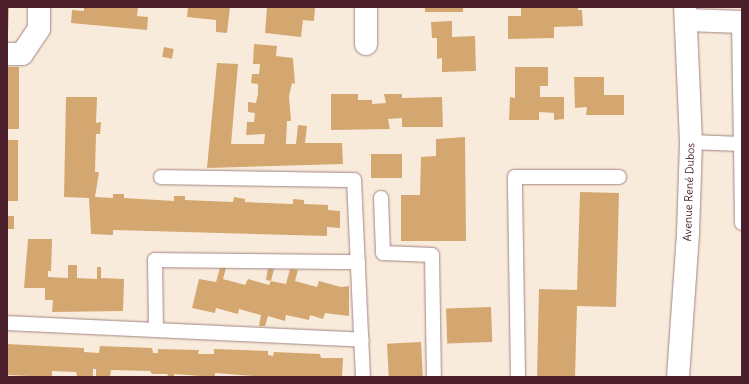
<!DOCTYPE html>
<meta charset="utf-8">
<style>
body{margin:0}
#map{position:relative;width:749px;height:384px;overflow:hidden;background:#f9ebdb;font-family:Delius,sans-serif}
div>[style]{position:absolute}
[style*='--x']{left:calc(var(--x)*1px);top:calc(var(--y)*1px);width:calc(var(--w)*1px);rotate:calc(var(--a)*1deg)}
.building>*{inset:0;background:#d4a770;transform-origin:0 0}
.roads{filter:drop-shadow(0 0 1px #a28583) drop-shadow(0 0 1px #a28583)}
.lane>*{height:14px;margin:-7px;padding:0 7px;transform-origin:7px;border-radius:7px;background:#fff}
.street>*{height:22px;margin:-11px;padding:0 11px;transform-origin:11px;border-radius:11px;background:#fff}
span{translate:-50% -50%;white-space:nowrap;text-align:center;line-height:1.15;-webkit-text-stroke:3.5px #fff;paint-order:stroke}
.street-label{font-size:11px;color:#4a1f2b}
.frame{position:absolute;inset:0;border:8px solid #4a1f2b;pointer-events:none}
</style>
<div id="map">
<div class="building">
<div style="clip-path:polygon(7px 7px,9px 7px,8px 34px,7px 34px)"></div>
<div style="clip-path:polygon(84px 7px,138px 7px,137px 16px,148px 17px,147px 30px,71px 23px,72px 10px,84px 11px)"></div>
<div style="clip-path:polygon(188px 7px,230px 7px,227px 33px,216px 32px,216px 20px,187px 17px)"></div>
<div style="clip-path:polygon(267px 7px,315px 7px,314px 21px,303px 20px,301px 37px,265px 33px)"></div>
<div style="left:425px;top:7px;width:38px;height:5px"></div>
<div style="clip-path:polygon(521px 7px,578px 7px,578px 10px,582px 10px,583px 26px,554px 27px,554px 38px,508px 39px,508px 16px,521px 16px)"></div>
<div style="clip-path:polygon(452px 21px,452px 37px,475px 36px,476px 71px,442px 72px,442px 58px,437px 59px,437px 38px,432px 38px,431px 22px)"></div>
<div style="clip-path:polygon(254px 44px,277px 46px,276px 56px,293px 58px,295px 84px,292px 83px,289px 96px,291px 121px,287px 121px,286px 144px,296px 144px,298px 125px,307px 126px,305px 143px,342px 143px,343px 164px,207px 168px,217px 63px,238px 64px,231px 144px,264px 144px,265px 134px,246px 135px,247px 122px,254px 122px,255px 113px,248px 112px,248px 102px,256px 103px,258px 94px,258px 84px,251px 83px,252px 74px,259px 74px,260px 64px,253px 64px)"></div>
<div style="left:164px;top:47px;width:10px;height:10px;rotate:11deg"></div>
<div style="left:7px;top:67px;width:12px;height:62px"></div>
<div style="clip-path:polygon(515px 67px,548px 67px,548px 86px,540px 86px,540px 97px,564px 97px,564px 119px,554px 120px,554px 113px,539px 112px,539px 120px,509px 120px,510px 97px,515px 98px)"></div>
<div style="clip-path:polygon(574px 77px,604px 77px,604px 95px,624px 95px,624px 115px,586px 115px,587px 107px,575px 108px)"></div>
<div style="clip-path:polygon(331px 94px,358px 94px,358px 100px,372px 100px,372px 104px,386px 103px,384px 94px,402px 94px,402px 98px,442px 97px,443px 127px,402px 127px,402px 118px,388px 119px,390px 129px,331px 130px)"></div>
<div style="clip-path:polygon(66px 97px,97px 97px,96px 123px,101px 122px,100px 134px,96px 134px,95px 172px,99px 172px,95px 197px,113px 198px,113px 194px,124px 194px,124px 198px,174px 201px,174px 196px,185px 196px,185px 200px,233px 202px,234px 197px,245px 199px,245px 202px,293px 204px,293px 199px,304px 200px,304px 204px,328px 205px,328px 210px,340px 211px,340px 228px,327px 227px,327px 236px,113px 230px,113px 235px,91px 234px,89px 198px,64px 197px)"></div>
<div style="clip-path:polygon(465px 137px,466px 241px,401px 241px,401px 195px,420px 195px,421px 157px,436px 156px,436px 139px)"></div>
<div style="left:7px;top:140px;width:11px;height:61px"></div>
<div style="left:402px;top:154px;width:24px;height:31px;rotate:90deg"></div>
<div style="clip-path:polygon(580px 192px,619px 193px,616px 307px,577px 306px,575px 377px,537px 377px,539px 289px,577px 290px)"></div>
<div style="left:7px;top:216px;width:7px;height:13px"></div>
<div style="clip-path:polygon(28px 239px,52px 239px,51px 271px,48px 271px,48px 277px,68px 278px,68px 265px,77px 265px,77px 278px,97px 279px,97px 267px,101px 267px,101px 278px,124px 279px,123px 311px,52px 312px,53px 300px,45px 300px,45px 288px,24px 288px)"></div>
<div style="clip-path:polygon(220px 268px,226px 268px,223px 279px,245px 285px,248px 279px,269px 285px,271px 281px,286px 284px,290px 269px,298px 270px,295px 281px,317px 287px,319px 281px,341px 287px,349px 286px,349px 316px,325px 313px,323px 319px,310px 315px,309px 320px,286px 315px,285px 321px,268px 316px,265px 326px,259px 326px,261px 315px,239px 309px,238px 314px,216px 308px,215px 313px,192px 308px,199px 279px,216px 282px)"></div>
<div style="clip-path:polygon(268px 268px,274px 269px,271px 281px,266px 280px)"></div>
<div style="left:491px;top:307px;width:35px;height:45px;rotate:88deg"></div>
<div style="left:421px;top:342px;width:35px;height:34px;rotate:87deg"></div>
<div style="clip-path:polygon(7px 344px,84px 348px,84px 352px,99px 353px,100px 346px,152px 348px,153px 353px,158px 353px,158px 349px,199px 350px,198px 354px,214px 354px,214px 349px,268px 351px,268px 355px,273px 356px,274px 352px,320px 354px,321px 358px,343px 358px,342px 377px,266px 377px,215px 373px,215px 377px,174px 374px,174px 377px,167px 377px,168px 374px,152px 374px,150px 371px,111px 370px,110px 377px,96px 377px,96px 369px,93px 369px,93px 377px,77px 376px,76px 372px,52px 371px,52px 377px,7px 375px)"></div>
</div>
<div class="roads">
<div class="lane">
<div style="--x:739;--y:22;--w:122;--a:89.1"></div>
<div style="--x:691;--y:142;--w:50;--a:2.3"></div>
<div style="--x:741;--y:144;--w:79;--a:89.3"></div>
<div style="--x:161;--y:177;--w:193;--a:0.9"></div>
<div style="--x:354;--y:180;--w:197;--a:87.4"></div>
<div style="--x:381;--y:198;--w:55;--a:87.9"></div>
<div style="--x:383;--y:253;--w:49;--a:2.3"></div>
<div style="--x:432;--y:255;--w:122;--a:89.1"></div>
<div style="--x:7;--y:323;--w:355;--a:2.7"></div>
<div style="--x:156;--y:330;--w:70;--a:-90.8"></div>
<div style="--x:155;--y:260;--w:203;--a:0.6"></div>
<div style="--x:518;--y:377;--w:200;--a:-90.9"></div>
<div style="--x:515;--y:177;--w:104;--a:0"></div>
</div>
<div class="street">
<div style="--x:686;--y:20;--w:56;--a:2"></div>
<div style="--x:366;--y:44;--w:37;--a:-90"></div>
<div style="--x:7;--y:54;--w:15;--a:0"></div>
<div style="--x:22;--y:54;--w:30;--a:-56"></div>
<div style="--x:39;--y:29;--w:22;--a:-90"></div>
<div style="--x:678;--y:377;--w:144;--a:-86"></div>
<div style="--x:688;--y:233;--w:91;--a:-88.1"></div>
<div style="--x:691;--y:142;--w:135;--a:-92.5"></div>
</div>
</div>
<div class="street-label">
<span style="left:689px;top:192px;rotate:-88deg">Avenue René Dubos</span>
</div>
<div class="frame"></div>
</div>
